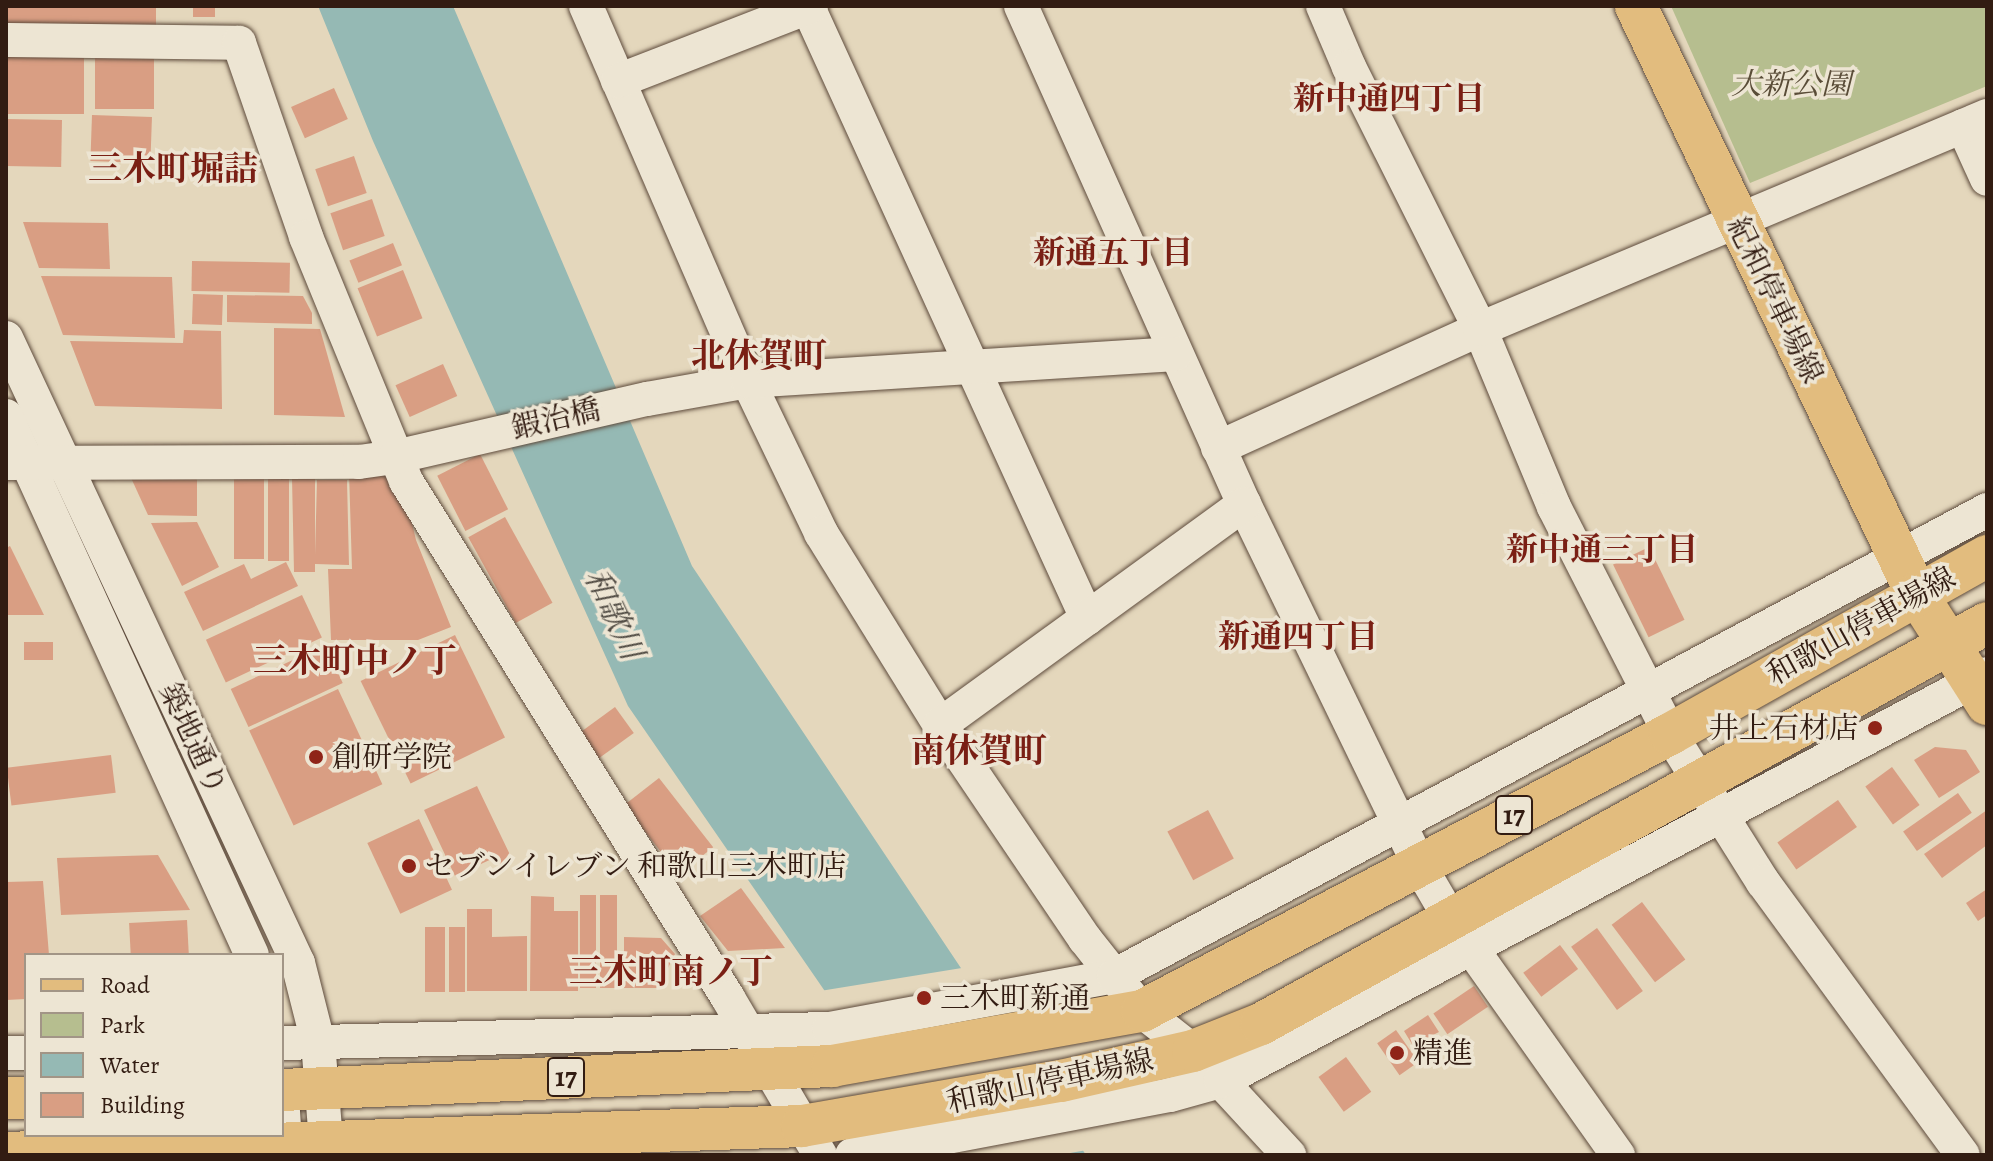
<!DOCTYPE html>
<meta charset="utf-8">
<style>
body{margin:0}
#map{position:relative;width:1993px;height:1161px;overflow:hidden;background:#e4d7bc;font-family:Alegreya,"Noto Serif JP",serif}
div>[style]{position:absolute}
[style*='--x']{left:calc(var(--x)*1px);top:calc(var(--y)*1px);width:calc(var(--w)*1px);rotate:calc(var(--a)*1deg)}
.green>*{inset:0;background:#b6be8f}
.water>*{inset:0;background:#95b9b4}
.pier>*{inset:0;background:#e4d7bc}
.building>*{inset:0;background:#d99e83;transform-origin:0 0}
.roads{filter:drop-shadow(0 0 2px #5e4b3c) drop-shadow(0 0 2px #5e4b3c)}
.minor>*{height:34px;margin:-17px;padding:0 17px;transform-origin:17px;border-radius:17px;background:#ede5d3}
.major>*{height:42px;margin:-21px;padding:0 21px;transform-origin:21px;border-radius:21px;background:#e2bc7e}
.dots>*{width:22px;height:22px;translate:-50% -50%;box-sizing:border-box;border:4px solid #ede5d3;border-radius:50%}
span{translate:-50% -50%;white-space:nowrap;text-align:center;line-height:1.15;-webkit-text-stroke:7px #ede5d3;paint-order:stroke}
.shield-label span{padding:2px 6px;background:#ede5d3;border:2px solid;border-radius:6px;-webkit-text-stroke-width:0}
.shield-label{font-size:28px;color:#321c12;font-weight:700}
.park-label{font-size:30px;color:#5a4d38;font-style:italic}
.street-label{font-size:30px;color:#321c12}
.poi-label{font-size:30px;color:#321c12}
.right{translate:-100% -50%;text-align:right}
.left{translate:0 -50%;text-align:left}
.neighbourhood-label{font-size:32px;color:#7a1f14;font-weight:700}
.water-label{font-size:32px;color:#504b43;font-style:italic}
.quarter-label{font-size:34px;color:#7a1f14;font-weight:700}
.frame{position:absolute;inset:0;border:8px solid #321c12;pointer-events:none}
.legend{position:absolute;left:24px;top:953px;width:260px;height:184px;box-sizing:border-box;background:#ede5d3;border:2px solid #a29586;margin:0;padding:10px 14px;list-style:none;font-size:24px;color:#321c12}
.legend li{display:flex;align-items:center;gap:16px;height:40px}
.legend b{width:40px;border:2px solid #a29586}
</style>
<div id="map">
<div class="green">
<div style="clip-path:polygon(1671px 6px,1987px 6px,1987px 86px,1750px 183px)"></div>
</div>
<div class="water">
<div style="clip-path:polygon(318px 6px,453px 6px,692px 566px,1086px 1155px,938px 1155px,628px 706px,373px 141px)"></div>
</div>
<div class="pier">
<div style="clip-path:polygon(968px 967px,1087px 1150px,1059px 1155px,934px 1155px,820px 991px)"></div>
</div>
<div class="building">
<div style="left:6px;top:6px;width:150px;height:22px"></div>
<div style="left:193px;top:6px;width:22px;height:11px"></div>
<div style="left:6px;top:52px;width:78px;height:62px"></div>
<div style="left:95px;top:52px;width:59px;height:57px"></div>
<div style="left:334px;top:88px;width:34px;height:47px;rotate:66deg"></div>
<div style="left:92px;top:115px;width:60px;height:46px;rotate:2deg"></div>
<div style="left:6px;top:119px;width:56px;height:47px;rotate:1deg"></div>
<div style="left:354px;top:156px;width:39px;height:41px;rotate:71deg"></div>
<div style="left:372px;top:199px;width:39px;height:44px;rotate:71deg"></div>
<div style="clip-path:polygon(23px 222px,108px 223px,110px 269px,39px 268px)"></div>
<div style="left:393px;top:243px;width:24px;height:47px;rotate:68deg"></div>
<div style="left:192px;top:261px;width:98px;height:30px;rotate:1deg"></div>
<div style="left:403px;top:270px;width:52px;height:49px;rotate:68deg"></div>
<div style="clip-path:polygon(41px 276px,172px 277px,175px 338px,63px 335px)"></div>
<div style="left:193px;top:294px;width:30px;height:30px;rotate:2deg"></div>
<div style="clip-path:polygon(227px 295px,303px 296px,312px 313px,312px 324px,227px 322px)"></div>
<div style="clip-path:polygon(274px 328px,320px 329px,345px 417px,274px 415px)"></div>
<div style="clip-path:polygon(184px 330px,221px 331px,222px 409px,95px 406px,70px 341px,183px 343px)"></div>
<div style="left:443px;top:364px;width:35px;height:52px;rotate:66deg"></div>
<div style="left:480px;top:454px;width:62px;height:48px;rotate:63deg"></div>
<div style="clip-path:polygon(127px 469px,197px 470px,197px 516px,148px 515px)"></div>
<div style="left:234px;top:472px;width:30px;height:87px"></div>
<div style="left:268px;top:472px;width:21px;height:89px"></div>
<div style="clip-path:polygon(349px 472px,383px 472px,407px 502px,416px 540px,451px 627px,418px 640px,331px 640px,328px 569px,352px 569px)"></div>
<div style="clip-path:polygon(292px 478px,315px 479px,315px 555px,317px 480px,347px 480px,349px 565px,315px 564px,315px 572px,294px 572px)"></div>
<div style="left:505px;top:517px;width:98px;height:42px;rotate:61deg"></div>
<div style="clip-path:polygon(197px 522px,219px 567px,182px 586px,151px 523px)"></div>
<div style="clip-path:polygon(10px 546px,44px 615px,6px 615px,6px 548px)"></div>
<div style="left:1649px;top:547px;width:81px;height:40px;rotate:64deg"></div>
<div style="clip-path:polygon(286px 562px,298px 586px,203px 631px,184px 592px,244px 564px,251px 579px)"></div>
<div style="left:302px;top:595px;width:47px;height:106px;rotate:65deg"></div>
<div style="left:455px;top:635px;width:114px;height:105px;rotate:64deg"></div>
<div style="left:24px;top:642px;width:29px;height:18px"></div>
<div style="left:325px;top:645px;width:42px;height:104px;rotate:65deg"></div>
<div style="left:338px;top:689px;width:105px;height:98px;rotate:65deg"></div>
<div style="left:615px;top:707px;width:32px;height:47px;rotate:54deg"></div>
<div style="clip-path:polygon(1935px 747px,1966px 750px,1980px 772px,1939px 798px,1914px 760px)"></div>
<div style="left:111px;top:755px;width:38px;height:105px;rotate:83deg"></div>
<div style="left:1892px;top:767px;width:47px;height:33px;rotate:54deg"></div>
<div style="left:659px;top:778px;width:88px;height:44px;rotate:52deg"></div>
<div style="clip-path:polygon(477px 786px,512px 859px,500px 865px,496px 857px,455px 876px,424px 810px)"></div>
<div style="left:1958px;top:793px;width:24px;height:67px;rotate:55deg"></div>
<div style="left:1838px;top:800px;width:33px;height:74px;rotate:55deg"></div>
<div style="left:1208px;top:810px;width:55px;height:46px;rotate:62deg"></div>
<div style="clip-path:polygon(1987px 810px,1987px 845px,1942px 878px,1924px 854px)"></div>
<div style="left:419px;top:819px;width:78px;height:57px;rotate:65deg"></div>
<div style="clip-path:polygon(158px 855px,190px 910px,61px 915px,57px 858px)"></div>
<div style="clip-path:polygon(43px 881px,49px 955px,26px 955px,26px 999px,6px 1000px,6px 882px)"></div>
<div style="clip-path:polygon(741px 888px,785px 948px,728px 951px,700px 916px)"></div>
<div style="clip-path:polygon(1987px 889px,1987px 915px,1978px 921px,1966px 903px)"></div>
<div style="left:580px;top:895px;width:16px;height:93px"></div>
<div style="left:600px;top:895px;width:17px;height:93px"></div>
<div style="clip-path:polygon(531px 896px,554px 897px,554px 911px,578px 911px,578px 991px,530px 991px)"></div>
<div style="left:1642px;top:902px;width:72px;height:38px;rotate:53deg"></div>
<div style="clip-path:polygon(467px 909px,492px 909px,492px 937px,527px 936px,527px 991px,467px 991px)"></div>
<div style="left:187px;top:920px;width:35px;height:58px;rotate:87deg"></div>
<div style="left:425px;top:927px;width:20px;height:65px"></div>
<div style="left:449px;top:927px;width:16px;height:65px"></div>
<div style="left:1597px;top:928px;width:78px;height:32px;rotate:54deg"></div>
<div style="clip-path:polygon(624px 937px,661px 938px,675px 954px,658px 988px,624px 988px)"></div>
<div style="left:1560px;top:945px;width:30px;height:46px;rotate:53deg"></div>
<div style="left:1474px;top:986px;width:25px;height:49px;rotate:56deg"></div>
<div style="clip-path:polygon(1428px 1015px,1439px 1032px,1431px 1036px,1435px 1043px,1418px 1054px,1404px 1031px)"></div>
<div style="left:1396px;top:1030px;width:39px;height:23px;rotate:55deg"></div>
<div style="left:1346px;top:1057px;width:43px;height:34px;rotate:54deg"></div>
</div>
<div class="roads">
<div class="minor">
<div style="--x:586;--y:6;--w:408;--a:66.6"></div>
<div style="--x:748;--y:381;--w:169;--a:64.3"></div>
<div style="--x:821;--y:533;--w:226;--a:58.2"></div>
<div style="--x:940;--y:725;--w:258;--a:55.9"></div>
<div style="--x:1085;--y:939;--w:92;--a:51.6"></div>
<div style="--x:1142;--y:1011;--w:65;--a:38.1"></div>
<div style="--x:1193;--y:1051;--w:142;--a:47.3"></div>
<div style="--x:1021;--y:6;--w:546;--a:65.88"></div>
<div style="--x:1244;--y:504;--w:401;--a:64.1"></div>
<div style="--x:1419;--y:865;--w:61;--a:59.7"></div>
<div style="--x:1450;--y:918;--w:291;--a:54.7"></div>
<div style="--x:1323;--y:6;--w:66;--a:66.9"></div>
<div style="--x:1349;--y:67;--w:293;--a:63.4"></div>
<div style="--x:1480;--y:329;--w:193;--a:67.4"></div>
<div style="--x:1554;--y:507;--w:255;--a:62.9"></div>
<div style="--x:1670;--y:734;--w:175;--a:57.9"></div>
<div style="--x:1763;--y:882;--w:338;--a:53.8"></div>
<div style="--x:808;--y:7;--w:672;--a:65.46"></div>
<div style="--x:6;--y:40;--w:233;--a:0.7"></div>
<div style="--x:239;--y:43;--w:205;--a:70.9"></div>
<div style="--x:306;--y:237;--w:264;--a:67.7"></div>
<div style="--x:406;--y:481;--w:609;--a:58.08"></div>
<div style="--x:728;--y:998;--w:182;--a:59.6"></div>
<div style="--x:618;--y:81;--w:207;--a:-21.2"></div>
<div style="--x:1963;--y:126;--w:58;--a:65.6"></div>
<div style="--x:6;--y:338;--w:690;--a:64.96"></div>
<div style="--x:298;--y:963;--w:81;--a:75.8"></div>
<div style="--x:318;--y:1042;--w:113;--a:85.4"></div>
<div style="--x:6;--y:416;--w:592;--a:65.47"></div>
<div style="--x:1218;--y:448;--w:288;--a:-24.4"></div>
<div style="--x:1480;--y:329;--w:550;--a:-22.79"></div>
<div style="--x:6;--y:463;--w:353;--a:-0.2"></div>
<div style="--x:359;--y:462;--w:36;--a:-8"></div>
<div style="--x:395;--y:457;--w:259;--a:-13"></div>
<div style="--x:647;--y:399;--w:103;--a:-10.1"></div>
<div style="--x:748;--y:381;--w:428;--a:-3.6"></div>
<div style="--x:940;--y:725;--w:376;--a:-36"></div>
<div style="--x:282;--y:1043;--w:547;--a:-1.47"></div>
<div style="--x:829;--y:1029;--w:290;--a:-10.5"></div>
<div style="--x:1114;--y:976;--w:990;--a:-28.09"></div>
<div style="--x:6;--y:1053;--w:20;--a:0"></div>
<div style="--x:282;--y:1097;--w:58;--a:86.1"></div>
<div style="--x:852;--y:1155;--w:324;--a:-10.7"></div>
<div style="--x:1170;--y:1095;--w:53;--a:-15.4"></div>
<div style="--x:1221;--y:1081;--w:867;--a:-27.98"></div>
</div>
<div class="major">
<div style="--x:1636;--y:6;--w:650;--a:64.5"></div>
<div style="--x:1916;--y:593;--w:132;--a:57.4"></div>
<div style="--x:282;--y:1090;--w:551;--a:-2.5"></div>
<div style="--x:832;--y:1066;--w:315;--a:-10.1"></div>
<div style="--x:1142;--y:1011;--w:596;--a:-27.68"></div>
<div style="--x:1670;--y:734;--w:364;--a:-29.3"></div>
<div style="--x:6;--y:1098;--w:20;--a:0"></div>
<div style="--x:6;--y:1153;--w:796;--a:-1.94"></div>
<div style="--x:802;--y:1126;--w:263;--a:-9.9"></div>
<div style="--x:1061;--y:1081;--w:135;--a:-12.8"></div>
<div style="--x:1193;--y:1051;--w:73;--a:-21.7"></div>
<div style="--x:1261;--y:1024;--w:829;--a:-28.91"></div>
</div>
</div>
<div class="dots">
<div style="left:1875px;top:728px;background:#8f2418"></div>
<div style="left:316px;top:757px;background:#8f2418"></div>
<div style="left:409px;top:866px;background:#8f2418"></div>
<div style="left:924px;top:998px;background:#8f2418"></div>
<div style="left:1397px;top:1053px;background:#8f2418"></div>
</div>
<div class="shield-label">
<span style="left:1514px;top:815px">17</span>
<span style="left:566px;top:1077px">17</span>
</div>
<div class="park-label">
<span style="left:1791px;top:84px">大新公園</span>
</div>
<div class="street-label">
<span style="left:1775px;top:300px;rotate:64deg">紀和停車場線</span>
<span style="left:556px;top:419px;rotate:-13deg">鍜治橋</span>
<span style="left:1861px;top:626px;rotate:-29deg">和歌山停車場線</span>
<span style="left:193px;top:739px;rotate:65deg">築地通り</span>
<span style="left:1050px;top:1081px;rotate:-12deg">和歌山停車場線</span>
</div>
<div class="poi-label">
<span class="right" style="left:1859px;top:728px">井上石材店</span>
<span class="left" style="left:332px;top:757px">創研学院</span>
<span class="left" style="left:425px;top:866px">セブンイレブン 和歌山三木町店</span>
<span class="left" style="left:940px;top:998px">三木町新通</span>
<span class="left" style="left:1413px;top:1053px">精進</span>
</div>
<div class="neighbourhood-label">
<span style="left:1389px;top:98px">新中通四丁目</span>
<span style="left:1113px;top:252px">新通五丁目</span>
<span style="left:1602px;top:549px">新中通三丁目</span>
<span style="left:1298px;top:636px">新通四丁目</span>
</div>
<div class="water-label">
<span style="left:614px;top:614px;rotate:65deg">和歌川</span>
</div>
<div class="quarter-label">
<span style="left:173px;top:169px">三木町堀詰</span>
<span style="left:759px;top:356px">北休賀町</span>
<span style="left:355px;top:661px">三木町中ノ丁</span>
<span style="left:979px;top:751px">南休賀町</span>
<span style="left:671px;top:972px">三木町南ノ丁</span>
</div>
<div class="frame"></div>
<ul class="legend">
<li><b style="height:10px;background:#e2bc7e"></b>Road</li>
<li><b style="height:22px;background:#b6be8f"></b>Park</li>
<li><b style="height:22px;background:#95b9b4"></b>Water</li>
<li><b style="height:22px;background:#d99e83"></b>Building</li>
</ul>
</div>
